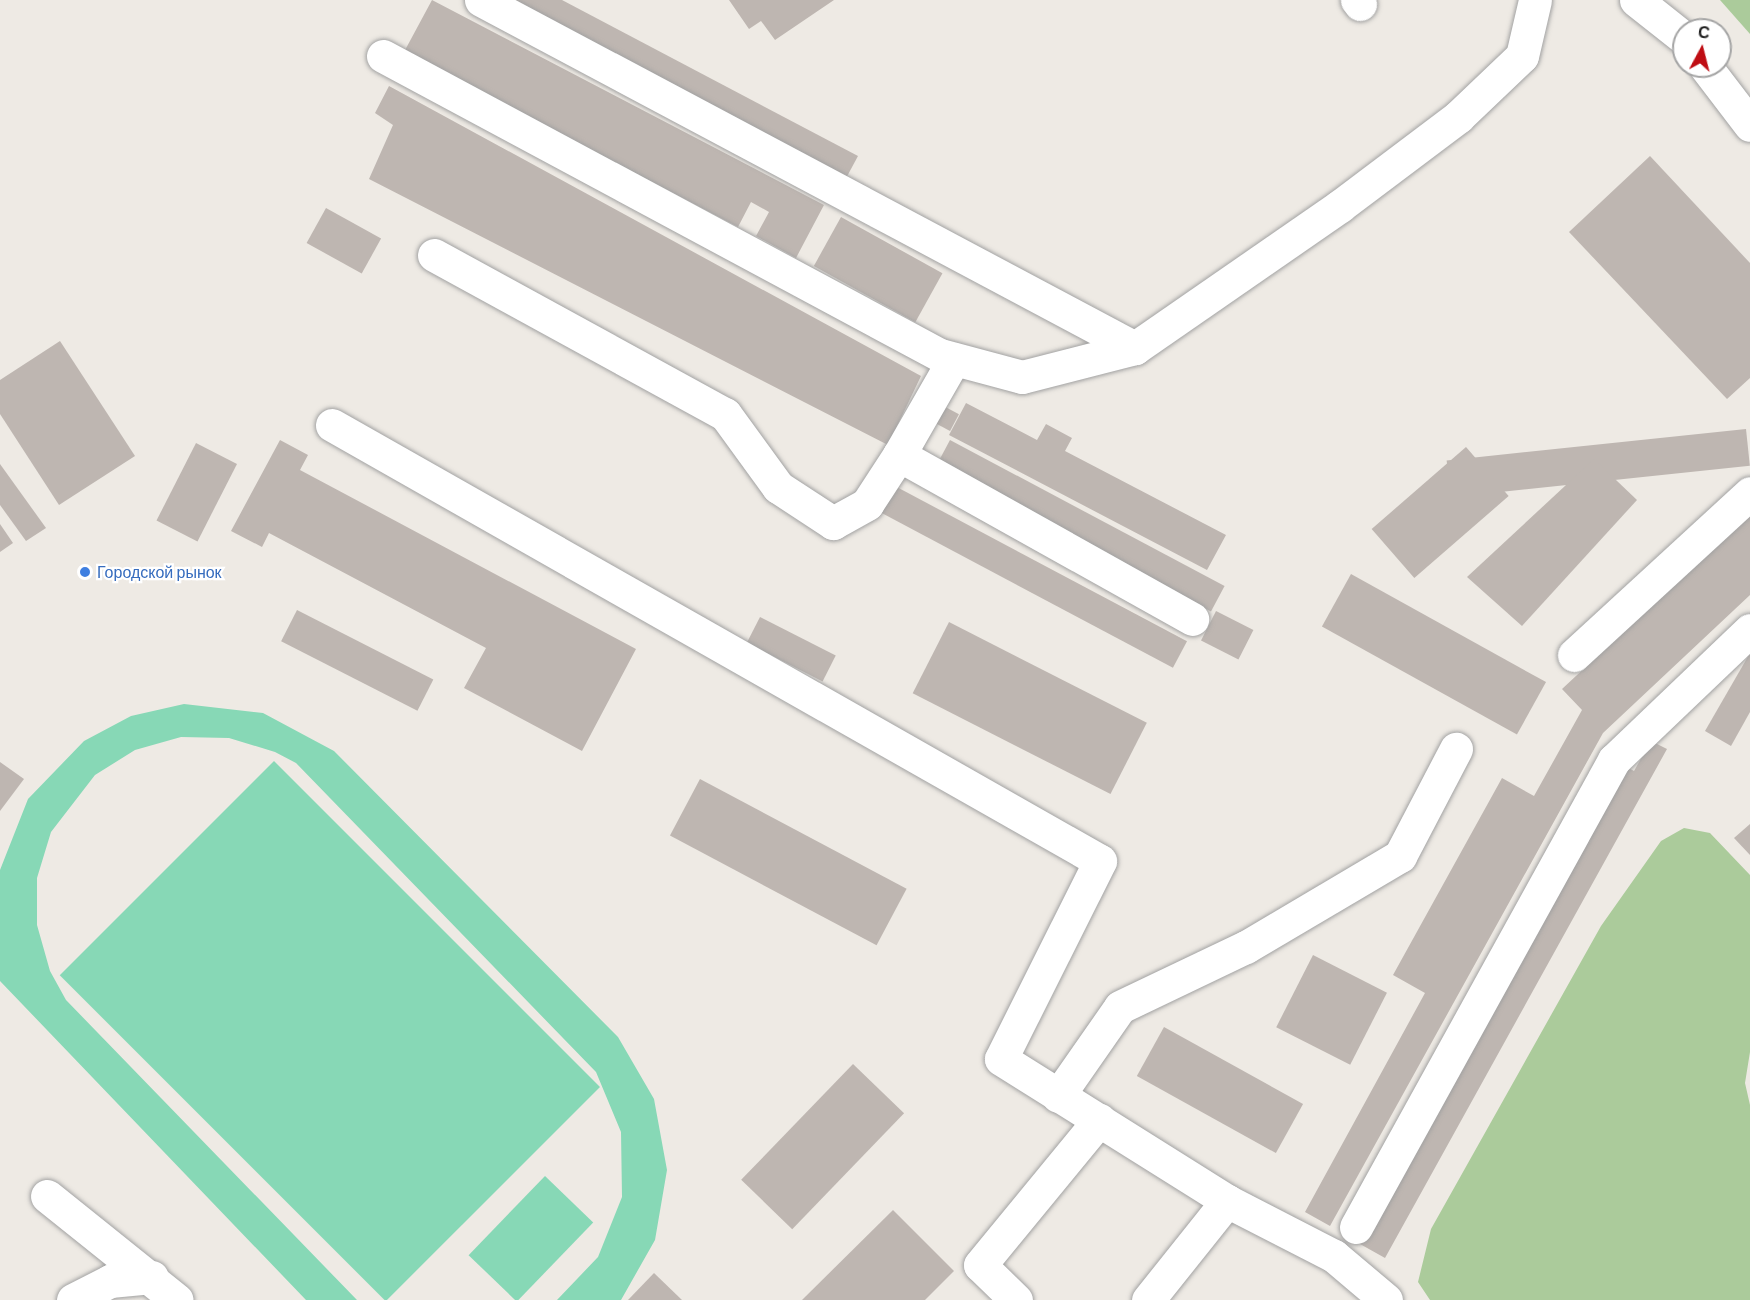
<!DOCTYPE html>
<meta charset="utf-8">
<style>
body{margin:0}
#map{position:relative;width:1750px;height:1300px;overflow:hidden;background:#eeeae4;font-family:Barlow,sans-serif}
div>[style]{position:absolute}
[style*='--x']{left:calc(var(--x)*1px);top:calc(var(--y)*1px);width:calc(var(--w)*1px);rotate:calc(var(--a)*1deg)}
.forest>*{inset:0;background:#abcb9b}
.pitch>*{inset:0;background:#87d8b6;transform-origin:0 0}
.building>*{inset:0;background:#beb6b1;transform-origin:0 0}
.roads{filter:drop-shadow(0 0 2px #a2a2a2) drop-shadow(0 0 2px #a2a2a2)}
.minor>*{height:33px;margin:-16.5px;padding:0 16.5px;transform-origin:16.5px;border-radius:16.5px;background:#fff}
.dots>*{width:16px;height:16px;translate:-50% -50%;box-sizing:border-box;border:3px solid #fff;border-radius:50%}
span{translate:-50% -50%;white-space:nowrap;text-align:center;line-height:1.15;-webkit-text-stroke:4.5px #fff;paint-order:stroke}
.shop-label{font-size:16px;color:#366cbe}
.left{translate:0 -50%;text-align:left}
.north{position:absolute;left:1672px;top:18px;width:60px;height:60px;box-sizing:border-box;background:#fff;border:2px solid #a5a5a5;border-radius:50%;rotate:7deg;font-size:16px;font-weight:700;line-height:24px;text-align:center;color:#1e1e1e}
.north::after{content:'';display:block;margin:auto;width:21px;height:27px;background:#bf0d13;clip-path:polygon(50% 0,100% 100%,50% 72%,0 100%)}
</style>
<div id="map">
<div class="forest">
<div style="clip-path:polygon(1720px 0,1750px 0,1750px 34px)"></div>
<div style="clip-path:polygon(1684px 828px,1710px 833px,1750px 875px,1750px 1052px,1745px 1083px,1750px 1105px,1750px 1300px,1430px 1300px,1418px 1282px,1431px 1229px,1601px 926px,1661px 841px)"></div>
</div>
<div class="pitch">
<div style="clip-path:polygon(184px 704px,263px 713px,334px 751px,618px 1037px,654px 1099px,667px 1170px,655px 1240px,621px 1300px,557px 1300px,598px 1257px,622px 1197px,621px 1132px,596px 1072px,296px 763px,275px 752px,229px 738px,181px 737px,135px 750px,95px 775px,51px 832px,37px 878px,37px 925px,50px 971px,66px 1000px,357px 1300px,306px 1300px,0 981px,0 870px,28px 799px,84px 741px,131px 716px)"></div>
<div style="left:274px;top:761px;width:461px;height:303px;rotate:45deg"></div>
<div style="left:545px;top:1176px;width:67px;height:110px;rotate:44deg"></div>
</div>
<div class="building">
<div style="clip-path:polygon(432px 0,824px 205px,796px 258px,756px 236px,769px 212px,751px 202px,738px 227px,404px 52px)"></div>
<div style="clip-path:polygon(496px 0,562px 0,858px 156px,844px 182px)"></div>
<div style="clip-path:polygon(729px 0,834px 0,775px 40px,761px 21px,749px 29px)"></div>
<div style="clip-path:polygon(389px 86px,921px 376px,888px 445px,369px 179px,393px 125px,375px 113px)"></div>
<div style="clip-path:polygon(1650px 156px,1750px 263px,1750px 378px,1727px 399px,1569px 232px)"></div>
<div style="left:326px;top:208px;width:63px;height:40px;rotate:29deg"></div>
<div style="left:841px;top:217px;width:116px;height:56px;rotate:29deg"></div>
<div style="clip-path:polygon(60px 341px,135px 456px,59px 505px,0 414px,0 380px)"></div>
<div style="left:936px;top:402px;width:26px;height:19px;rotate:28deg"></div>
<div style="clip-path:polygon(966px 403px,1037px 440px,1046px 424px,1072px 438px,1065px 451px,1226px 535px,1207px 570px,949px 435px)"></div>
<div style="left:1746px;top:429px;width:37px;height:301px;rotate:84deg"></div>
<div style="clip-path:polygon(280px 440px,308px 455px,300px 470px,636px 649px,582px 751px,464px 688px,486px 648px,269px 533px,262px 547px,231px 531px)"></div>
<div style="left:950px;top:440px;width:311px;height:29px;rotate:28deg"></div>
<div style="left:196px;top:443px;width:46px;height:87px;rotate:27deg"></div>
<div style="left:1466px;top:447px;width:65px;height:125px;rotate:49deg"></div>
<div style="clip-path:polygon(1594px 459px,1637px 500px,1522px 626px,1467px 577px)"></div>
<div style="clip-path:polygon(0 464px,46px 528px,26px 541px,0 505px)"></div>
<div style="left:893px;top:485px;width:333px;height:30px;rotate:28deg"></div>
<div style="clip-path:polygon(1750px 514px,1750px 595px,1603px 733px,1330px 1226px,1305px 1212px,1425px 993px,1393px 975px,1502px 778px,1534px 796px,1582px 710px,1562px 689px)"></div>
<div style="clip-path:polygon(0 524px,13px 543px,0 552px)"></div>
<div style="left:1351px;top:574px;width:223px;height:60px;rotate:29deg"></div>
<div style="left:297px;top:610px;width:153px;height:35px;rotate:27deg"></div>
<div style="left:1216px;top:611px;width:42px;height:33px;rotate:27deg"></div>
<div style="left:760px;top:617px;width:85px;height:29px;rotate:27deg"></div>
<div style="left:949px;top:622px;width:222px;height:80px;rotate:27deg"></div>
<div style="clip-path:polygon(1750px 653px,1750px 712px,1731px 746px,1705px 731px)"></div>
<div style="clip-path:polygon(1651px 741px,1667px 749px,1385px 1258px,1360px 1244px,1625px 766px,1634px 771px)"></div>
<div style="clip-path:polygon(0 762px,24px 779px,0 811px)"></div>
<div style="left:700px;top:779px;width:234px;height:64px;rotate:28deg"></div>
<div style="clip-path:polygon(1750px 824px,1750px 855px,1734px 838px)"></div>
<div style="left:1313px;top:955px;width:83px;height:81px;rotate:27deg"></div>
<div style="left:1164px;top:1027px;width:159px;height:56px;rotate:29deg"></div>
<div style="left:853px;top:1064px;width:71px;height:161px;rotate:44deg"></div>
<div style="clip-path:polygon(893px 1210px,954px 1271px,925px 1300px,802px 1300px)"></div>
<div style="clip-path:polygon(654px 1273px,682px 1300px,628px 1300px)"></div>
</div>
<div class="roads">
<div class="minor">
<div style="--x:481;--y:0;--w:741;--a:28.02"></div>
<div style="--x:1357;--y:0;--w:5;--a:53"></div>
<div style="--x:1636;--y:0;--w:61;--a:38.4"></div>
<div style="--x:383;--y:56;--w:632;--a:28.23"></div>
<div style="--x:940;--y:355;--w:85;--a:15"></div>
<div style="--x:1022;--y:377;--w:117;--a:-14.4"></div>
<div style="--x:1135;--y:348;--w:249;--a:-34.7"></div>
<div style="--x:1340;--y:206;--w:148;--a:-37"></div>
<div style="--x:1458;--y:117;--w:88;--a:-43.6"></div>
<div style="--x:1522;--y:56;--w:57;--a:-76.9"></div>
<div style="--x:1705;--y:66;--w:74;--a:52.7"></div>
<div style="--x:434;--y:255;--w:332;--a:28.7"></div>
<div style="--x:725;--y:414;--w:90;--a:54"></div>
<div style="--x:778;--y:487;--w:66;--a:33.2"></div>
<div style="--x:833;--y:523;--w:39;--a:-29"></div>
<div style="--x:867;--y:504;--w:59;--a:-56.9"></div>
<div style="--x:954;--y:359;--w:111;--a:119.8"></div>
<div style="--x:899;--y:455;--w:336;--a:29.2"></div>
<div style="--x:332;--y:425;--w:883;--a:29.58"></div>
<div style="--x:1100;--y:861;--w:221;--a:116.6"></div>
<div style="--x:1001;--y:1059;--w:267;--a:32.1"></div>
<div style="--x:1227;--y:1201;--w:120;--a:27.2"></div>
<div style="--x:1334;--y:1256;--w:68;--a:40.2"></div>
<div style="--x:1574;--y:655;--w:239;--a:-42.6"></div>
<div style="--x:1058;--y:1096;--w:108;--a:-55.1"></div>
<div style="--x:1120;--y:1007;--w:140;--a:-25.5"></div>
<div style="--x:1246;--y:947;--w:179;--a:-30.6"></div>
<div style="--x:1400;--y:856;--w:121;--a:-62.4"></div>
<div style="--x:47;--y:1196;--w:166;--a:38.7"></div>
<div style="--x:1356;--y:1227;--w:534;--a:-61.08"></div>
<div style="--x:1614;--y:760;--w:188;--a:-43.7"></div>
<div style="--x:73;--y:1300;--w:42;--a:-27.2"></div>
<div style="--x:110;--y:1281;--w:42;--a:-5.4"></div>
<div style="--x:1016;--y:1300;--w:50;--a:-135.8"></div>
<div style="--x:980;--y:1265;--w:188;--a:-50.6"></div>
<div style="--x:1148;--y:1300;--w:127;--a:-51.4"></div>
</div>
</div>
<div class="dots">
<div style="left:85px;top:572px;background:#3f7fe0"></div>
</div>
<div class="shop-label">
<span class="left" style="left:97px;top:572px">Городской рынок</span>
</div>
<div class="north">С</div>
</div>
